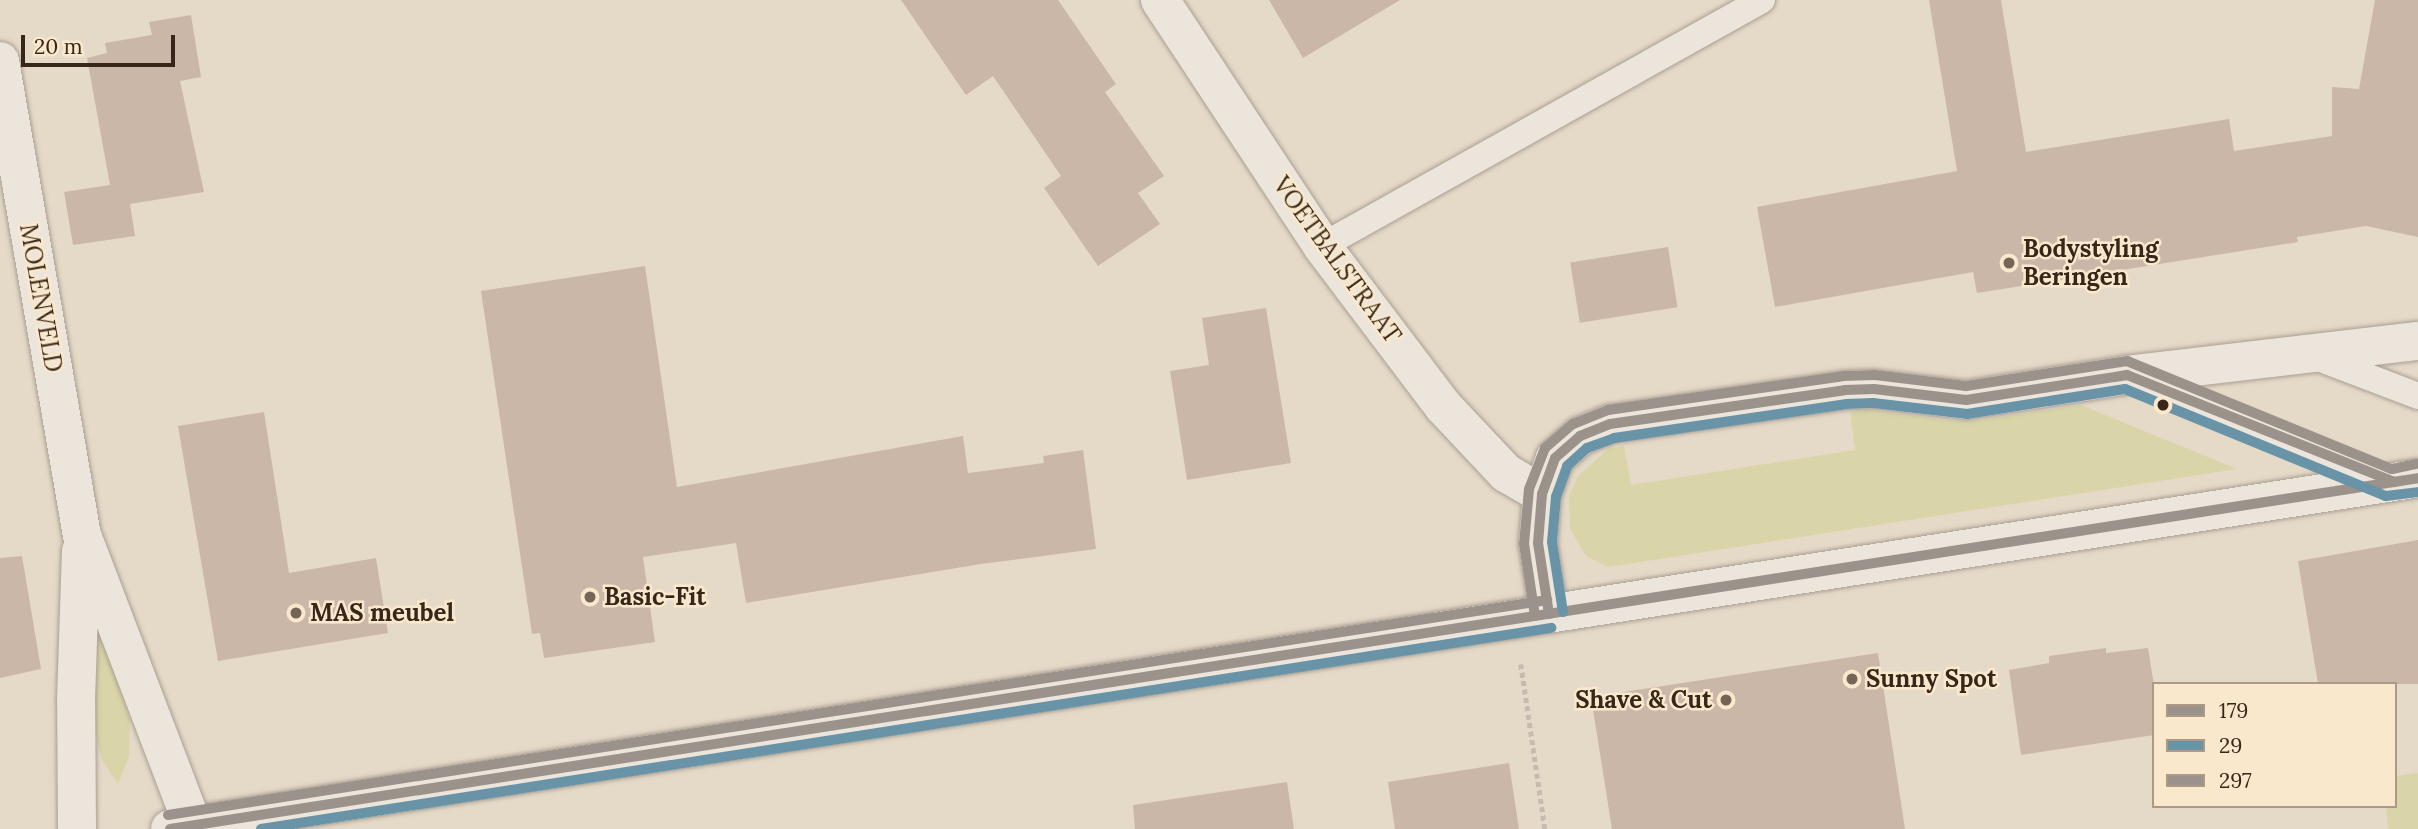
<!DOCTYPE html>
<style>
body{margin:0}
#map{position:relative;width:2418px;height:829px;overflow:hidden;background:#e5dac8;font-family:Lora,serif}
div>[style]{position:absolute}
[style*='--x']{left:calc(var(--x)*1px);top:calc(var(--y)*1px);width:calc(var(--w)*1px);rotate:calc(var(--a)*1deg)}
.green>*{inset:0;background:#d9d5a8}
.building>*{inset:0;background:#cab7a8;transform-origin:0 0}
.path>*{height:4.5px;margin-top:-2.25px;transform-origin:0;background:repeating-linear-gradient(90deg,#c5bcb1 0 5px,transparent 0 8.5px)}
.roads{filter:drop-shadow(0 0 2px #aa9f92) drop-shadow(0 0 2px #aa9f92)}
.service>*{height:26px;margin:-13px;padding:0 13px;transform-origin:13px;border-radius:13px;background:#ece5db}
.minor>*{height:38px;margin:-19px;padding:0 19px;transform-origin:19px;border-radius:19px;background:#ece5db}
.tertiary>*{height:38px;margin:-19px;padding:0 19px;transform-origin:19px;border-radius:19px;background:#ece5db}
.bus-1>*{height:10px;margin:-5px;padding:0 5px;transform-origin:5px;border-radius:5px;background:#9c928c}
.bus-2>*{height:10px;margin:-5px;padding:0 5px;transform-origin:5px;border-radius:5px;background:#6994a8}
.bus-3>*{height:10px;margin:-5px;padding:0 5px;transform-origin:5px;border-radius:5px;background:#9c928c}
.dots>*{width:19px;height:19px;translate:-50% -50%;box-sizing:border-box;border:4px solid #f9e8cb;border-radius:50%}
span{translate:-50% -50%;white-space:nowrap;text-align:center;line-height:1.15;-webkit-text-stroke:5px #f9e8cb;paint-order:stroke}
.poi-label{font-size:24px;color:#38261a;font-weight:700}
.left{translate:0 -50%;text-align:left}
.right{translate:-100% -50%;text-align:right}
.street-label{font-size:24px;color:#38261a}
.legend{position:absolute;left:2152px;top:682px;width:245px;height:126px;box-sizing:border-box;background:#f9e8cb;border:2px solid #ac9a84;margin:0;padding:9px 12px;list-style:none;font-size:21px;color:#38261a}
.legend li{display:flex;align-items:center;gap:14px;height:35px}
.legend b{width:35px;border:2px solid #ac9a84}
.scale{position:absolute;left:21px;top:35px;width:154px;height:32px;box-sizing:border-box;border:4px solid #38261a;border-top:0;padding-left:9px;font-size:21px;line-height:24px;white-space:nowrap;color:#38261a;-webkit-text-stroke:5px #f9e8cb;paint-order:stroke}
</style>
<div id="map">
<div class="green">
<div style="clip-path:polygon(2081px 405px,2237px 469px,1608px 567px,1586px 556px,1570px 529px,1569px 496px,1578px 476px,1608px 449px,1624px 446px,1631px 485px,1855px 450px,1850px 412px,1870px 410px,1953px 421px,1981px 420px)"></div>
<div style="clip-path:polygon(97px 627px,114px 658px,130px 722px,129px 757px,118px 784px,102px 760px,95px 734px,95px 628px)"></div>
<div style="clip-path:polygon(2418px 773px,2418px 829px,2388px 829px,2386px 806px,2395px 806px,2395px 776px)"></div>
</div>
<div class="building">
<div style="clip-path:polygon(901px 0,1058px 0,1116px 84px,1105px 92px,1164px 176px,1138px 193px,1160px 224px,1098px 266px,1044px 188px,1061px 176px,993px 76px,966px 95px)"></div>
<div style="clip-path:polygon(1269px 0,1400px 0,1303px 58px)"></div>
<div style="clip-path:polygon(1929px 0,2001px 0,2026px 152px,2229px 119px,2234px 151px,2332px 136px,2332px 87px,2359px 89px,2375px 0,2418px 0,2418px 237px,2366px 226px,2297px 237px,2298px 242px,1977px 293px,1973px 272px,1775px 307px,1757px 207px,1957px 171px)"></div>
<div style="clip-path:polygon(191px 15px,201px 77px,180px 81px,204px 192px,130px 204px,135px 236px,73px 245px,64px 192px,110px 185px,87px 58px,107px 53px,105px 43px,152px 35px,149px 22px)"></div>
<div style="left:1668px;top:247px;width:61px;height:99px;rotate:81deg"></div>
<div style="clip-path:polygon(645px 266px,677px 487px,963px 436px,968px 473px,1044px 463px,1043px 456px,1083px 450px,1096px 549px,981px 564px,746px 603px,736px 543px,643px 557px,655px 642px,544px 658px,540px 633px,532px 634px,481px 291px)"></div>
<div style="clip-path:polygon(1266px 308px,1291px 463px,1187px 480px,1170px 371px,1209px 365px,1202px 318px)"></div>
<div style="clip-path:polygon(264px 412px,289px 573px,376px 558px,388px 633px,218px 661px,178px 426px)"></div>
<div style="clip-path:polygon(2418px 540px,2418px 684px,2318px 684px,2298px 561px)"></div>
<div style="clip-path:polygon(22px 556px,41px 669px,0 678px,0 558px)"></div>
<div style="clip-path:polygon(2106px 648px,2106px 653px,2148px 648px,2154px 685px,2154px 735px,2021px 755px,2009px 670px,2049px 663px,2049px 656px)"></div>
<div style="clip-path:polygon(1878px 653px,1905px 829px,1612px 829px,1591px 697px)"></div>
<div style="clip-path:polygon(1509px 763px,1519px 829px,1395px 829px,1388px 782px)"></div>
<div style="clip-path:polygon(1287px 782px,1294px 829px,1135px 829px,1133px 805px)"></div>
</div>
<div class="path">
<div style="--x:1521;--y:664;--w:167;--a:81.7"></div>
</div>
<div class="roads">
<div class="service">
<div style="--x:1322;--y:246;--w:504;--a:-29.21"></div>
<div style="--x:2316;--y:357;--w:109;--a:20.9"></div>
<div style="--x:2131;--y:377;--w:278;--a:22.2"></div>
</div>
<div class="minor">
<div style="--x:1160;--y:0;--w:295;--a:56.6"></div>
<div style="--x:1322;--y:246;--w:201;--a:52.9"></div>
<div style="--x:1443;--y:406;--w:92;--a:46.8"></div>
<div style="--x:1506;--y:473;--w:42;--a:30.3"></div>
<div style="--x:0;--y:61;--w:481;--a:80.2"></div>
<div style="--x:82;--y:535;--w:311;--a:69.1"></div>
<div style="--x:1549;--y:614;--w:72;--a:-98.8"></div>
<div style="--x:1538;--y:543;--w:49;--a:-85.3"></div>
<div style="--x:1542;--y:494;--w:38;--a:-70"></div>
<div style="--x:1555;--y:458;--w:33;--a:-41"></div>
<div style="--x:1580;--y:436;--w:32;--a:-22"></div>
<div style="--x:1610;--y:424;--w:237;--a:-8.2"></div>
<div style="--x:1845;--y:390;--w:29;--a:-2"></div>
<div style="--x:1874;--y:389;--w:93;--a:6.8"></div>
<div style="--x:1966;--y:400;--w:163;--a:-8.8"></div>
<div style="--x:2127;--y:375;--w:293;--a:-6.7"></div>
<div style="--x:77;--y:829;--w:128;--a:-90.4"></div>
<div style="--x:76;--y:701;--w:150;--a:-88.1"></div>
</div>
<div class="tertiary">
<div style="--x:170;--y:829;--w:2275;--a:-8.87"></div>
</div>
</div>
<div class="bus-1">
<div style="--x:1549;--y:614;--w:72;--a:-98.8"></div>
<div style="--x:1538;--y:543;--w:49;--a:-85.3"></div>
<div style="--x:1542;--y:494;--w:38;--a:-70"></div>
<div style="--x:1555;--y:458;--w:33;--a:-41"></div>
<div style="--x:1580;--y:436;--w:32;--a:-22"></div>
<div style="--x:1610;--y:424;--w:237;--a:-8.2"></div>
<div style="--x:1845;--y:390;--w:29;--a:-2"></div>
<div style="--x:1874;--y:389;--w:93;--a:6.8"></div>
<div style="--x:1966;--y:400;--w:163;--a:-8.8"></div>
<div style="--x:2127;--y:375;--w:288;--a:21.8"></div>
<div style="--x:170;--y:829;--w:2275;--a:-8.87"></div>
</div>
<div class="bus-2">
<div style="--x:1563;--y:612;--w:71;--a:-98.9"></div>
<div style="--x:1552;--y:542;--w:45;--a:-84.9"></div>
<div style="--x:1556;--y:497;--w:33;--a:-70"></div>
<div style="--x:1567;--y:466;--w:27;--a:-42"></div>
<div style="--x:1587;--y:448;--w:29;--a:-20"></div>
<div style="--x:1614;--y:438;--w:234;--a:-8.3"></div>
<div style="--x:1846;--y:404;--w:27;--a:-2"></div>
<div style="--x:1873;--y:403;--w:95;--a:6.7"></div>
<div style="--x:1967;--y:414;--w:160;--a:-9"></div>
<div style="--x:2125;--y:389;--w:282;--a:22.3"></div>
<div style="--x:2386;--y:496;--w:32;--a:-7"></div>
<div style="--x:261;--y:829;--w:1306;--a:-8.86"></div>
</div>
<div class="bus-3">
<div style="--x:1535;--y:616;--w:73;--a:-98.7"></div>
<div style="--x:1524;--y:544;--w:55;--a:-84.8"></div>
<div style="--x:1529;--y:489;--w:44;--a:-68.7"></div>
<div style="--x:1545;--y:448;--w:37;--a:-41"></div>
<div style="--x:1573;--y:424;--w:38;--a:-22"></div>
<div style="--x:1608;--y:410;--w:237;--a:-8.2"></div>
<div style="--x:1843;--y:376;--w:32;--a:-2"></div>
<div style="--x:1875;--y:375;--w:92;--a:6.9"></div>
<div style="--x:1966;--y:386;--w:163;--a:-8.8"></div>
<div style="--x:2127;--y:361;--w:286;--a:22.2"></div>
<div style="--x:2392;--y:469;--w:25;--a:-12"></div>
<div style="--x:168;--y:815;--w:1396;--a:-8.86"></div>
</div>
<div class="dots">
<div style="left:2009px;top:263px;background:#756557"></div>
<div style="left:2163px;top:405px;background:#38261a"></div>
<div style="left:590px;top:597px;background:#756557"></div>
<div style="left:296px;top:613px;background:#756557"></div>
<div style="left:1852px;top:679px;background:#756557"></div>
<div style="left:1726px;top:700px;background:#756557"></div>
</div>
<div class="poi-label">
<span class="left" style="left:2023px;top:263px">Bodystyling<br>Beringen</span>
<span class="left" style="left:604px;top:597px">Basic-Fit</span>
<span class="left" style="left:310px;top:613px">MAS meubel</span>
<span class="left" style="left:1866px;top:679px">Sunny Spot</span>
<span class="right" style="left:1712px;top:700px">Shave &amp; Cut</span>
</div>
<div class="street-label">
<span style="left:1337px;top:260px;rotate:54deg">VOETBALSTRAAT</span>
<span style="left:41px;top:298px;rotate:80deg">MOLENVELD</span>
</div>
<ul class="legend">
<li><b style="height:9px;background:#9c928c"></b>179</li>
<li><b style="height:9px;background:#6994a8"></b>29</li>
<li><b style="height:9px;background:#9c928c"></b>297</li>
</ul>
<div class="scale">20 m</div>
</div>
